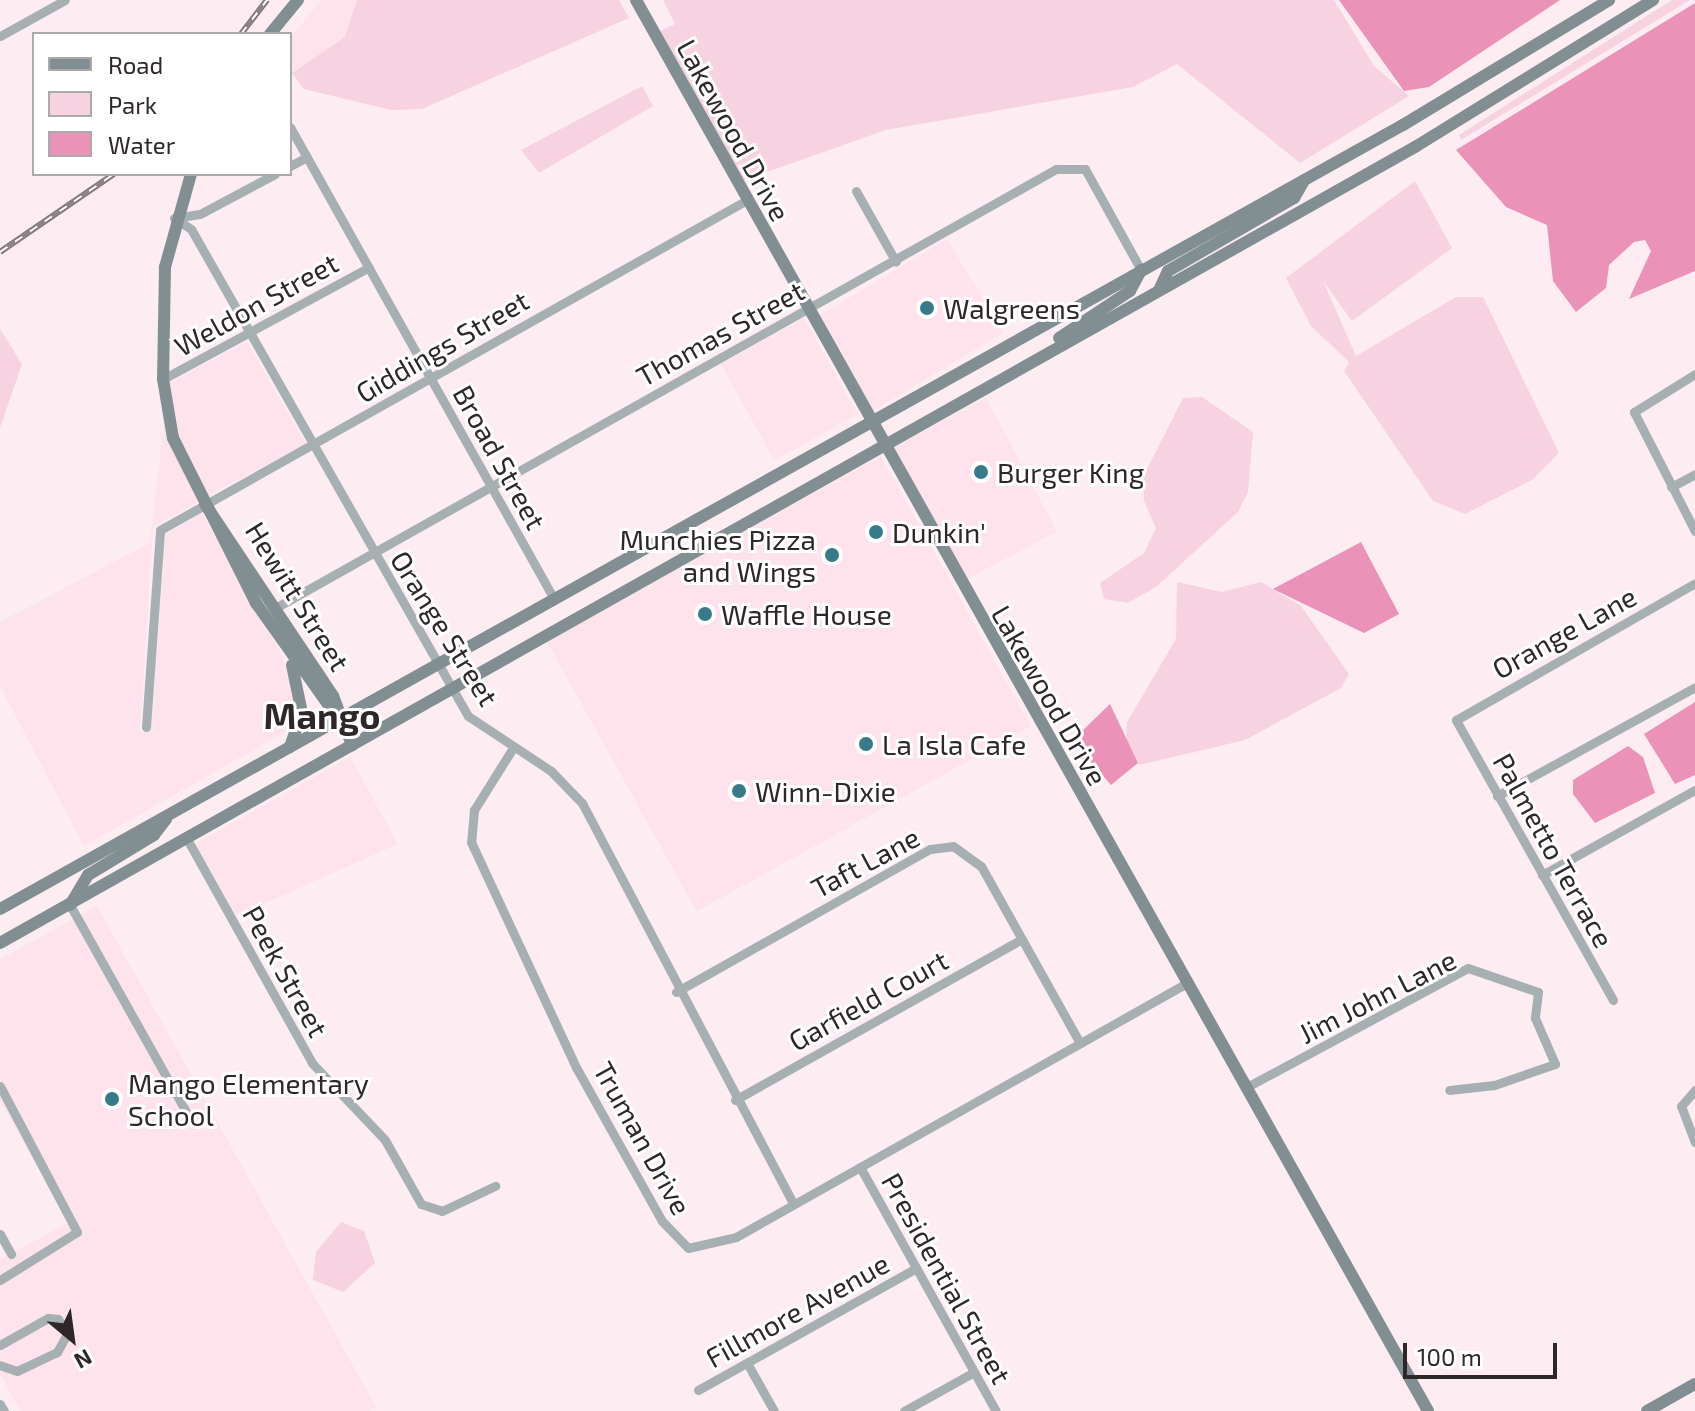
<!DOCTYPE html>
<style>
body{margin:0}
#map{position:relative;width:1695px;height:1411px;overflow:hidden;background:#fdedf3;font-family:"Exo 2",sans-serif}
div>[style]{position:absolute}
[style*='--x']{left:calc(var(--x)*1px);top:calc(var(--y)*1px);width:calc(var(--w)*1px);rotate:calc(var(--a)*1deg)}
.built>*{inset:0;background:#fee2ec;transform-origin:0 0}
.green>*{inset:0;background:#f7d2e0}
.water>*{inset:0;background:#ea92b7}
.street>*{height:9px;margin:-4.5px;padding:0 4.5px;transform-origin:4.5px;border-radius:4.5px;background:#a6afb1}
.secondary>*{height:12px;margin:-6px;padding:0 6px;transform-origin:6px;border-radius:6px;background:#828f92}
.rail>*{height:6px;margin-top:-3px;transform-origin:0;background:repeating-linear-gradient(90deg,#fff 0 9px,#84797e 0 18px);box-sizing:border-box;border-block:2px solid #84797e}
.dots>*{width:22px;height:22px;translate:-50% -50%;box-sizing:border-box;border:4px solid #fff;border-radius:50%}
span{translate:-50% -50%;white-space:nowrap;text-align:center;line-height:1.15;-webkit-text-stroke:6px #fff;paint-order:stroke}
.street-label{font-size:28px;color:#2e272a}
.poi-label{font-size:28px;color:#2e272a}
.left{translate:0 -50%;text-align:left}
.right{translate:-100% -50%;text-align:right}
.district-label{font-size:36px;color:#2e272a;font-weight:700}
.legend{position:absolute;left:32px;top:32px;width:260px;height:144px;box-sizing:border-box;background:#fff;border:2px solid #aba9aa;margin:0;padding:10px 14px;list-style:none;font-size:24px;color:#2e272a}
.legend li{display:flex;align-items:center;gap:16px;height:40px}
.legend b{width:40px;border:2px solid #aba9aa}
.north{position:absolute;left:32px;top:1299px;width:80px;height:80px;-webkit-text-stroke:6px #fff;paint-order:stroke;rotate:151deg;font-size:22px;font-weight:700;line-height:32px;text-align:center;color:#2e272a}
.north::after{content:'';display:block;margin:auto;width:28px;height:36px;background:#2e272a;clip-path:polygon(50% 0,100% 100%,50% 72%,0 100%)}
.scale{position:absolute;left:1403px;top:1343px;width:154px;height:36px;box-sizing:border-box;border:4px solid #2e272a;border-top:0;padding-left:10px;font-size:24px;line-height:28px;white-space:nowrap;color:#2e272a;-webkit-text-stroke:6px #fff;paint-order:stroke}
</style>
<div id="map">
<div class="built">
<div style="clip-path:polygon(321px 0,357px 0,345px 37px,292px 73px,290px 39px)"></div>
<div style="left:947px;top:239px;width:109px;height:153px;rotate:59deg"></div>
<div style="left:804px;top:318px;width:110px;height:95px;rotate:61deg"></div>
<div style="clip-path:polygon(247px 342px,306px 444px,207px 496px,178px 436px,169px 383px)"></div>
<div style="left:986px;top:398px;width:151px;height:110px;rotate:62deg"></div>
<div style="clip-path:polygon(164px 422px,198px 502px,153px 527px,140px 731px,151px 733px,166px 534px,202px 513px,282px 654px,296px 712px,292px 728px,84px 846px,0 686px,0 622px,150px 543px)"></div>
<div style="left:881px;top:456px;width:309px;height:382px;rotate:61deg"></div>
<div style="clip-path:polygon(350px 757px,398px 844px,236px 916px,195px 844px)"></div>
<div style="clip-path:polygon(97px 906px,376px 1407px,368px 1411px,21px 1411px,0 1374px,0 1260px,69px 1222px,0 1101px,0 959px)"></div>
</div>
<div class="green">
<div style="clip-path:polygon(357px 0,619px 0,629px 18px,422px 109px,391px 110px,304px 89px,292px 73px,345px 37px)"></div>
<div style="clip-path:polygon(663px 0,1334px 0,1374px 66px,1409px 96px,1300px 163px,1177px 64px,1133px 87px,886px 130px,744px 180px,659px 32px,675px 24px)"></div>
<div style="clip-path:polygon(1672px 0,1690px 0,1461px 140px,1459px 135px)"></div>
<div style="clip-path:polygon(642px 86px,653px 106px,539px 173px,521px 150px)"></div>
<div style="clip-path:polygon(1415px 181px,1452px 248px,1352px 321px,1323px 281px,1356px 356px,1456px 297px,1483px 297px,1559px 453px,1532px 480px,1465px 514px,1433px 501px,1344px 371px,1349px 362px,1311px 326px,1286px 278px)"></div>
<div style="clip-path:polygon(0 329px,22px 364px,0 428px)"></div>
<div style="clip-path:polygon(1202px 397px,1253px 432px,1248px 492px,1238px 512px,1156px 587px,1128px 603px,1104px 599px,1100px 583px,1144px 553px,1156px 528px,1144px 501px,1144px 475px,1183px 398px)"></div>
<div style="clip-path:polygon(1177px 582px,1222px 592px,1261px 582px,1301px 606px,1349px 674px,1341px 688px,1245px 740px,1139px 765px,1126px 741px,1127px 722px,1176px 639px)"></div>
<div style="clip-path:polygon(341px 1222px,364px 1231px,375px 1263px,343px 1292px,313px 1280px,316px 1252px)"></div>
</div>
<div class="water">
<div style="clip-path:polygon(1339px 0,1560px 0,1429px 87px,1404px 91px)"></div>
<div style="clip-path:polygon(1695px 3px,1695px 271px,1629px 299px,1651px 251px,1645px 240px,1634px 242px,1609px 265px,1606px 288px,1576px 312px,1553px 281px,1547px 225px,1506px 207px,1456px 150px)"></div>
<div style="clip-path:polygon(1361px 542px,1399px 614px,1364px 633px,1273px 589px)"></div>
<div style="clip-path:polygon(1695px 702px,1695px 775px,1675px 784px,1644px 734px)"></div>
<div style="clip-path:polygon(1110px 704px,1138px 763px,1111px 785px,1084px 754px,1078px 735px)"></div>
<div style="clip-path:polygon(1628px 746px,1643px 757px,1655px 793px,1595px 823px,1573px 794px,1573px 780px)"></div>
</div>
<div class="street">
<div style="--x:0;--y:36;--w:74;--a:-29"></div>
<div style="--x:290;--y:127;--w:541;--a:60.78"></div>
<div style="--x:290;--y:166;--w:19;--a:-28"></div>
<div style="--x:856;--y:191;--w:81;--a:60.6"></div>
<div style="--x:174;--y:218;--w:26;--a:-9"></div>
<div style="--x:200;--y:214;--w:85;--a:-28.1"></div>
<div style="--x:176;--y:219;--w:18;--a:34"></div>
<div style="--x:191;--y:229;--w:560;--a:60.37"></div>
<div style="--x:468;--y:716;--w:100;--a:33.5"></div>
<div style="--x:551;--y:771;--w:45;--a:45.9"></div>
<div style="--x:582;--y:803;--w:453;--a:62.2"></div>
<div style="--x:1695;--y:374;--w:72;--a:148.1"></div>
<div style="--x:1634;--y:412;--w:134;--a:62.9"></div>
<div style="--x:163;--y:379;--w:234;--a:-28.5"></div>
<div style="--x:1671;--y:487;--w:27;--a:-28"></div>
<div style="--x:277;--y:607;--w:894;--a:-29.35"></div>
<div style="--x:1056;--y:169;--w:29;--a:0"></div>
<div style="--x:1085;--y:169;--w:115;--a:61"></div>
<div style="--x:146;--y:727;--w:197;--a:-85.9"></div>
<div style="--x:160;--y:530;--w:671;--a:-29.35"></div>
<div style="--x:511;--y:751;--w:70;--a:122.1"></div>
<div style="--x:474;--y:810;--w:32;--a:95"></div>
<div style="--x:471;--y:842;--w:251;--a:65"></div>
<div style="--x:577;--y:1069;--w:174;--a:60.8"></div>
<div style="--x:662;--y:1221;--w:37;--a:46"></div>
<div style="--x:688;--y:1248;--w:49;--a:-12.9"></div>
<div style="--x:736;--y:1237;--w:518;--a:-29.39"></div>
<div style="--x:1497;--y:796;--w:226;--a:-28.8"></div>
<div style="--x:187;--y:839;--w:257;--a:60.8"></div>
<div style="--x:312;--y:1063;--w:106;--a:46.5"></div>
<div style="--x:385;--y:1140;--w:73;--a:60.6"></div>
<div style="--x:421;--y:1204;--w:22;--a:18"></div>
<div style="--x:442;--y:1211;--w:59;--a:-25.3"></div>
<div style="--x:1542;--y:875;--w:175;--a:-29.1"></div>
<div style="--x:70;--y:905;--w:241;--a:60.7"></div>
<div style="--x:676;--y:992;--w:291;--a:-29.4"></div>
<div style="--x:930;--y:849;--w:23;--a:-7"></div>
<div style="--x:953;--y:846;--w:34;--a:36"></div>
<div style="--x:981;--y:866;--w:203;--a:60.8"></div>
<div style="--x:1613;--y:1000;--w:321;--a:-119.3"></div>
<div style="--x:1456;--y:720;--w:275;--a:-29.8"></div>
<div style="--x:0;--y:1086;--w:165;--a:62.2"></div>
<div style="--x:77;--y:1232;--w:91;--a:148.1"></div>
<div style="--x:1245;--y:1088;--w:253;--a:-28.3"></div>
<div style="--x:1468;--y:968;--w:74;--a:18.9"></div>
<div style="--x:1538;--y:992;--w:26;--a:97"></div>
<div style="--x:1535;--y:1018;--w:50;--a:66.5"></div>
<div style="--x:1555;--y:1064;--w:65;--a:161"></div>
<div style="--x:1494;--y:1085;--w:45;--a:173.7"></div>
<div style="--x:1695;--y:1090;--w:21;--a:131"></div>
<div style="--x:1681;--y:1106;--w:39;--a:69"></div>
<div style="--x:735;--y:1100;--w:329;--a:-29.3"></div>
<div style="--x:860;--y:1167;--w:279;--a:60.9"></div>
<div style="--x:0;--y:1234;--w:23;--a:61"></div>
<div style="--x:0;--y:1345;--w:55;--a:-29.4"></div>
<div style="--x:48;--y:1318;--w:10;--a:6"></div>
<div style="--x:58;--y:1319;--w:17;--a:59"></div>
<div style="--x:67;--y:1334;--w:21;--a:119"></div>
<div style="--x:57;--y:1352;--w:44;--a:154.6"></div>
<div style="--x:17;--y:1371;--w:18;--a:-161"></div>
<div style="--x:747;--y:1363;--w:55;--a:60.6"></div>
<div style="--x:698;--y:1390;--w:250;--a:-29.2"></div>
<div style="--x:0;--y:1404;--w:8;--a:60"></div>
<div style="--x:904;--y:1411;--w:80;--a:-29.1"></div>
</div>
<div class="secondary">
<div style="--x:636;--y:0;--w:1618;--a:60.69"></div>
<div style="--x:270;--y:34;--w:44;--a:-50.5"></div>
<div style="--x:191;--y:174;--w:97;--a:105.6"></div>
<div style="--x:165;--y:267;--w:112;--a:91"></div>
<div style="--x:163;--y:379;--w:60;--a:80.4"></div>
<div style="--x:173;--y:438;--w:185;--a:63.3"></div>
<div style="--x:256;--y:603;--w:143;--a:54.6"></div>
<div style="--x:1160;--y:288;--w:19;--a:-65"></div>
<div style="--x:1168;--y:271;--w:146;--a:-30.1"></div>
<div style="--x:1294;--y:198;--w:20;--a:-60"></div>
<div style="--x:1059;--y:338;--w:85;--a:-33.5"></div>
<div style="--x:1130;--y:291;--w:24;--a:-62"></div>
<div style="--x:205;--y:504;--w:231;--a:56.3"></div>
<div style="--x:333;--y:696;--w:53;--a:68.8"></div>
<div style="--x:290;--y:747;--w:36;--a:-71"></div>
<div style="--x:302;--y:713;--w:49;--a:-101.8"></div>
<div style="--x:70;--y:905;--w:35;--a:-59"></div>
<div style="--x:88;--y:875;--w:77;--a:-31.2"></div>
<div style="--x:154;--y:835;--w:20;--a:-53"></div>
<div style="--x:0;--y:909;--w:1607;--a:-29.2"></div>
<div style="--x:1403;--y:125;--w:241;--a:-31.2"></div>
<div style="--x:0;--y:943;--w:1624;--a:-29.36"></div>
<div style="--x:1415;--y:147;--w:280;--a:-31.7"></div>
<div style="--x:1647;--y:1411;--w:55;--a:-29.4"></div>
</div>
<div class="rail">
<div style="--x:241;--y:34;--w:43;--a:-52.6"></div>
<div style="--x:0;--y:252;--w:138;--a:-34.4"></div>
</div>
<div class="dots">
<div style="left:927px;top:308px;background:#377b8b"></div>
<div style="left:981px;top:472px;background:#377b8b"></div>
<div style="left:876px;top:532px;background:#377b8b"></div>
<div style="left:832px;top:555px;background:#377b8b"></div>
<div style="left:705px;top:614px;background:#377b8b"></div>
<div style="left:866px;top:744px;background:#377b8b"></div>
<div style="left:739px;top:791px;background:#377b8b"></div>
<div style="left:112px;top:1099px;background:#377b8b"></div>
</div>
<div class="street-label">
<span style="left:734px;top:130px;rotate:61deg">Lakewood Drive</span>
<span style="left:256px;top:304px;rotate:-29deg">Weldon Street</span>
<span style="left:720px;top:333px;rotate:-29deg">Thomas Street</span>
<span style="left:442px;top:346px;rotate:-30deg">Giddings Street</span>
<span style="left:500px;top:457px;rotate:61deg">Broad Street</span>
<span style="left:298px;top:596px;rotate:58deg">Hewitt Street</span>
<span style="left:445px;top:628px;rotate:58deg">Orange Street</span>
<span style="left:1564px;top:632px;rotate:-29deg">Orange Lane</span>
<span style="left:1050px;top:695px;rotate:60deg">Lakewood Drive</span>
<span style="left:1554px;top:850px;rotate:61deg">Palmetto Terrace</span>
<span style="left:865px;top:862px;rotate:-28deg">Taft Lane</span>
<span style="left:286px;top:971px;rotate:61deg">Peek Street</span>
<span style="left:1377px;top:996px;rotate:-27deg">Jim John Lane</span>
<span style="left:868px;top:1000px;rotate:-29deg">Garfield Court</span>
<span style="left:643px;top:1138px;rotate:61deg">Truman Drive</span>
<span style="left:947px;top:1278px;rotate:61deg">Presidential Street</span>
<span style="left:797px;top:1310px;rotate:-29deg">Fillmore Avenue</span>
</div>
<div class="poi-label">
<span class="left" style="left:943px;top:308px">Walgreens</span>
<span class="left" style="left:997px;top:472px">Burger King</span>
<span class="left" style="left:892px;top:532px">Dunkin'</span>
<span class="right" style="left:816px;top:555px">Munchies Pizza<br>and Wings</span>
<span class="left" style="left:721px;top:614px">Waffle House</span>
<span class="left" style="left:882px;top:744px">La Isla Cafe</span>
<span class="left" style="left:755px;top:791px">Winn-Dixie</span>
<span class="left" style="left:128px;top:1099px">Mango Elementary<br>School</span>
</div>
<div class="district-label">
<span style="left:322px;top:715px">Mango</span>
</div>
<ul class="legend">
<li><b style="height:10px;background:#828f92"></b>Road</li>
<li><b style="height:22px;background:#f7d2e0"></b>Park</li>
<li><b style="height:22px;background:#ea92b7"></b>Water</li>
</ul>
<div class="north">N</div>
<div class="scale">100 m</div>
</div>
